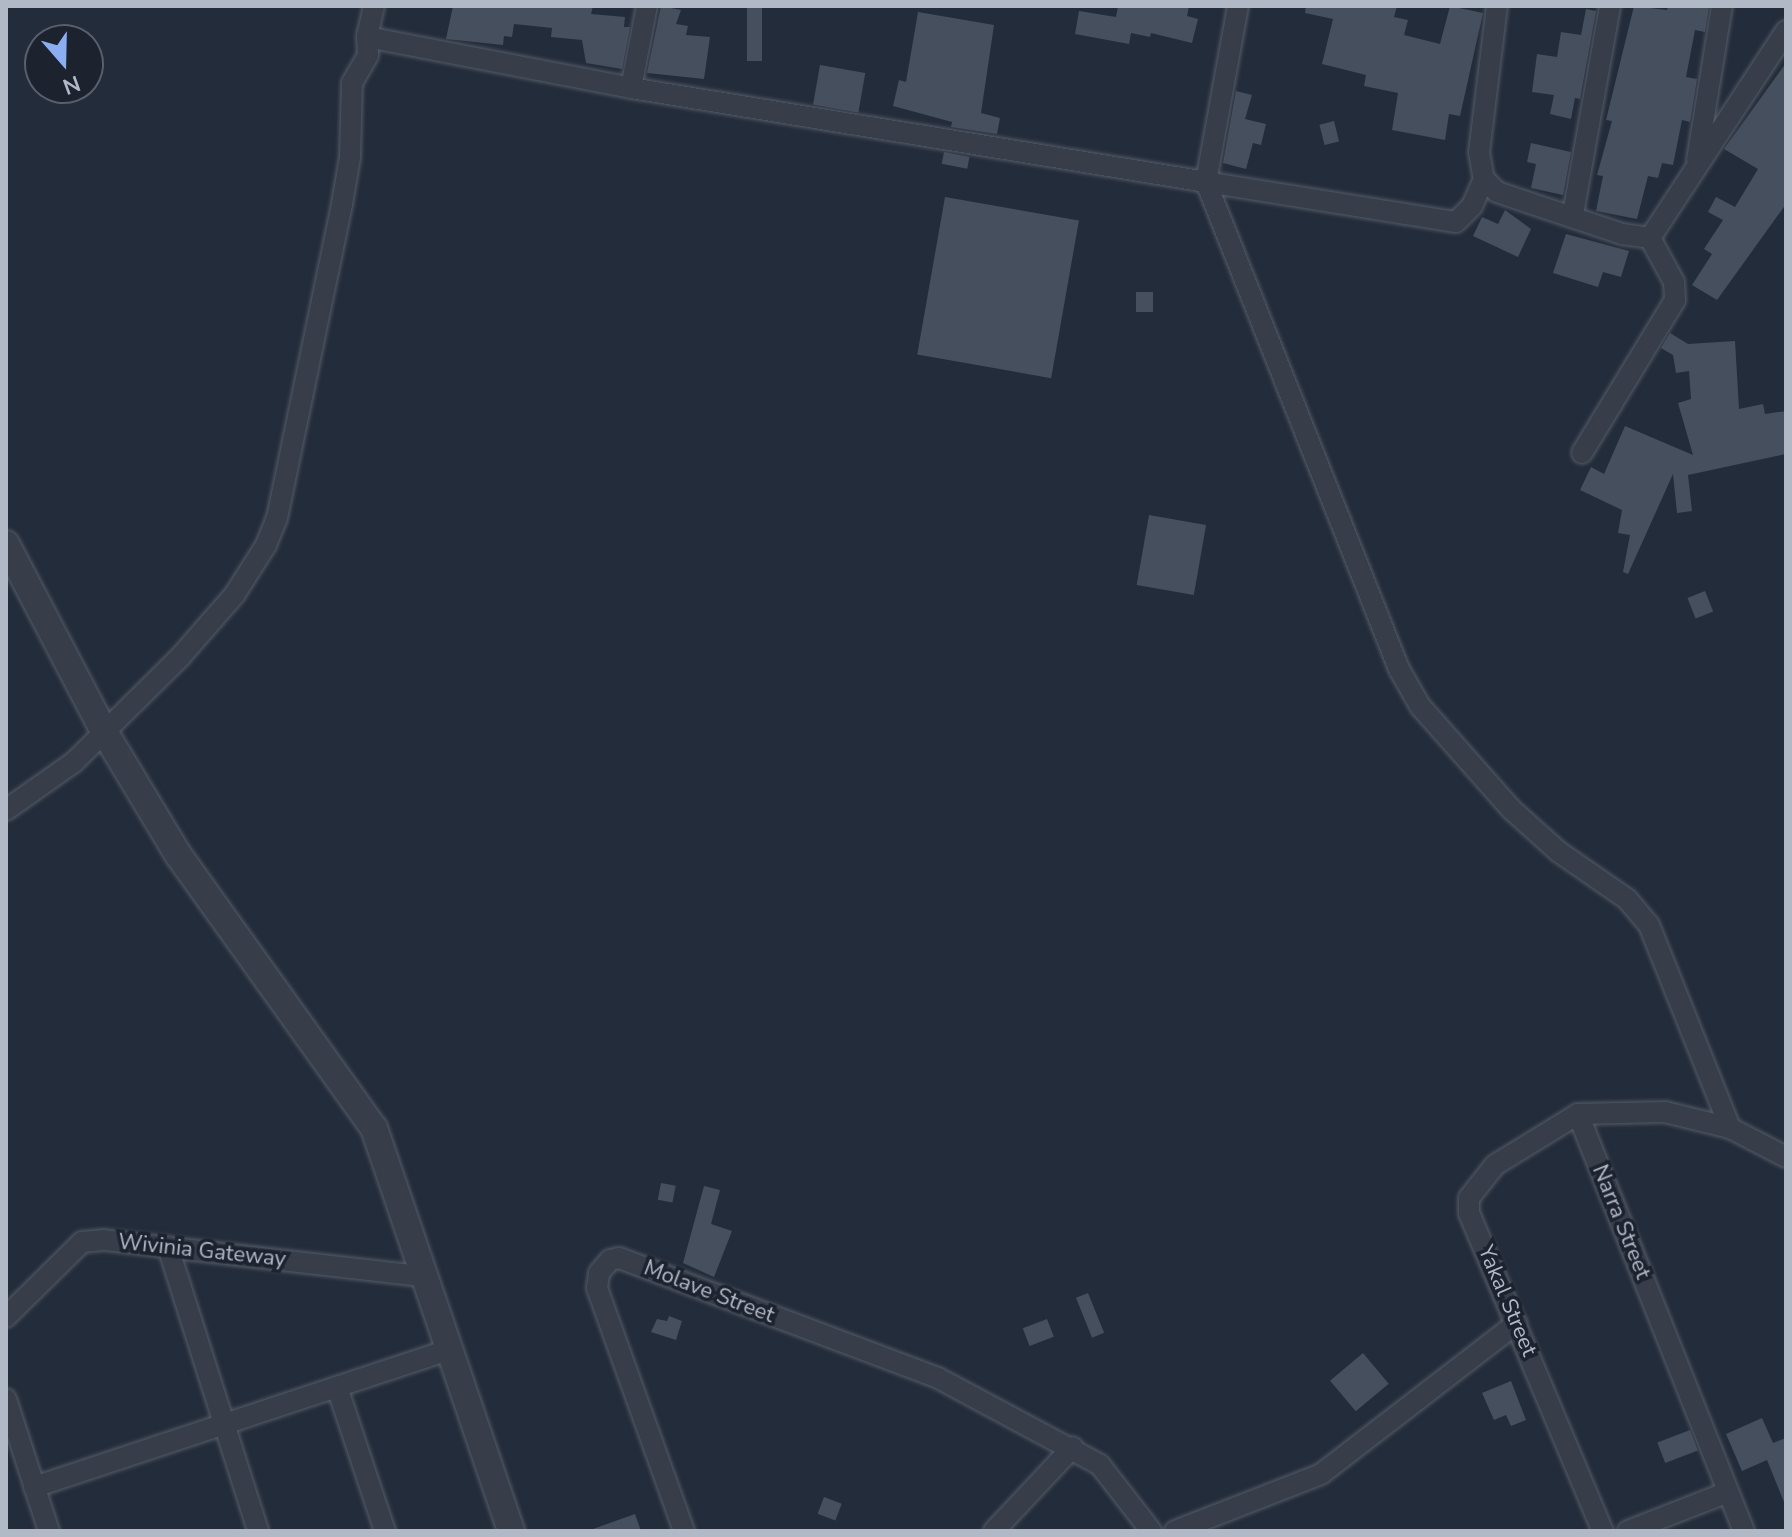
<!DOCTYPE html>
<style>
body{margin:0}
#map{position:relative;width:1792px;height:1537px;overflow:hidden;background:#232c3a;font-family:"Nunito Sans",sans-serif}
div>[style]{position:absolute}
[style*='--x']{left:calc(var(--x)*1px);top:calc(var(--y)*1px);width:calc(var(--w)*1px);rotate:calc(var(--a)*1deg)}
.building>*{inset:0;background:#454f5e;transform-origin:0 0}
.roads{filter:drop-shadow(0 0 2px #555c68) drop-shadow(0 0 2px #555c68)}
.minor>*{height:20px;margin:-10px;padding:0 10px;transform-origin:10px;border-radius:10px;background:#373e4a}
.tertiary>*{height:26px;margin:-13px;padding:0 13px;transform-origin:13px;border-radius:13px;background:#373e4a}
span{translate:-50% -50%;white-space:nowrap;text-align:center;line-height:1.15;-webkit-text-stroke:7px #1c232f;paint-order:stroke}
.street-label{font-size:22px;color:#b2b9c6}
.frame{position:absolute;inset:0;border:8px solid #b2b9c6;pointer-events:none}
.north{position:absolute;left:24px;top:24px;width:80px;height:80px;box-sizing:border-box;background:#1c232f;border:2px solid #585f6b;border-radius:50%;rotate:160deg;font-size:22px;font-weight:700;line-height:32px;text-align:center;color:#b2b9c6}
.north::after{content:'';display:block;margin:auto;width:28px;height:36px;background:#8badf2;clip-path:polygon(50% 0,100% 100%,50% 72%,0 100%)}
</style>
<div id="map">
<div class="building">
<div style="clip-path:polygon(453px 6px,593px 6px,591px 14px,625px 17px,624px 27px,630px 27px,622px 69px,586px 63px,582px 40px,551px 37px,552px 28px,514px 24px,512px 37px,504px 36px,503px 45px,446px 39px)"></div>
<div style="clip-path:polygon(661px 6px,681px 10px,676px 24px,688px 26px,686px 35px,710px 37px,704px 79px,647px 73px)"></div>
<div style="left:747px;top:6px;width:15px;height:55px"></div>
<div style="clip-path:polygon(1118px 6px,1189px 6px,1187px 16px,1198px 19px,1192px 43px,1151px 33px,1150px 37px,1131px 33px,1129px 44px,1075px 34px,1079px 11px,1116px 17px)"></div>
<div style="clip-path:polygon(1306px 6px,1397px 6px,1394px 17px,1408px 20px,1404px 35px,1440px 44px,1450px 6px,1483px 13px,1460px 116px,1449px 114px,1445px 140px,1392px 130px,1398px 93px,1364px 86px,1366px 75px,1322px 64px,1333px 19px,1305px 13px)"></div>
<div style="clip-path:polygon(1634px 6px,1667px 10px,1668px 6px,1709px 6px,1705px 32px,1695px 30px,1686px 77px,1697px 79px,1690px 122px,1682px 120px,1673px 165px,1662px 163px,1658px 178px,1648px 176px,1637px 219px,1596px 211px,1603px 176px,1597px 175px,1612px 121px,1606px 120px)"></div>
<div style="clip-path:polygon(1586px 9px,1596px 11px,1580px 99px,1575px 98px,1571px 119px,1550px 114px,1554px 95px,1532px 92px,1537px 54px,1557px 57px,1561px 32px,1581px 35px)"></div>
<div style="clip-path:polygon(918px 12px,994px 25px,981px 113px,1000px 118px,997px 134px,951px 127px,952px 122px,893px 106px,899px 80px,906px 82px)"></div>
<div style="clip-path:polygon(1786px 63px,1786px 204px,1717px 300px,1692px 285px,1712px 254px,1704px 249px,1723px 220px,1708px 212px,1716px 197px,1735px 207px,1758px 169px,1724px 149px)"></div>
<div style="left:820px;top:65px;width:46px;height:40px;rotate:10deg"></div>
<div style="clip-path:polygon(1236px 91px,1252px 95px,1245px 119px,1266px 124px,1261px 145px,1253px 143px,1246px 169px,1223px 163px)"></div>
<div style="left:1334px;top:121px;width:21px;height:15px;rotate:76deg"></div>
<div style="clip-path:polygon(1531px 143px,1571px 152px,1563px 195px,1531px 188px,1536px 164px,1527px 162px)"></div>
<div style="left:944px;top:152px;width:26px;height:12px;rotate:11deg"></div>
<div style="left:945px;top:197px;width:136px;height:160px;rotate:10deg"></div>
<div style="clip-path:polygon(1505px 210px,1531px 229px,1518px 257px,1473px 236px,1482px 217px,1498px 224px)"></div>
<div style="clip-path:polygon(1566px 234px,1629px 251px,1621px 277px,1603px 272px,1598px 287px,1553px 273px)"></div>
<div style="left:1136px;top:292px;width:17px;height:20px"></div>
<div style="clip-path:polygon(1670px 333px,1688px 344px,1735px 341px,1739px 409px,1763px 404px,1765px 414px,1786px 411px,1786px 454px,1688px 475px,1692px 511px,1677px 513px,1673px 474px,1628px 574px,1623px 572px,1630px 535px,1618px 533px,1622px 510px,1580px 490px,1591px 467px,1604px 474px,1625px 426px,1693px 455px,1678px 403px,1691px 399px,1689px 371px,1676px 373px,1673px 355px,1661px 348px)"></div>
<div style="left:1149px;top:515px;width:58px;height:71px;rotate:10deg"></div>
<div style="left:1705px;top:591px;width:22px;height:19px;rotate:68deg"></div>
<div style="left:661px;top:1183px;width:15px;height:17px;rotate:11deg"></div>
<div style="clip-path:polygon(704px 1186px,720px 1190px,711px 1224px,732px 1231px,714px 1277px,683px 1263px)"></div>
<div style="left:1088px;top:1293px;width:43px;height:13px;rotate:68deg"></div>
<div style="clip-path:polygon(669px 1316px,682px 1321px,676px 1340px,651px 1332px,657px 1319px,667px 1321px)"></div>
<div style="left:1047px;top:1319px;width:19px;height:26px;rotate:69deg"></div>
<div style="left:1363px;top:1353px;width:40px;height:43px;rotate:50deg"></div>
<div style="clip-path:polygon(1511px 1381px,1526px 1420px,1511px 1426px,1506px 1415px,1494px 1420px,1482px 1393px)"></div>
<div style="clip-path:polygon(1762px 1418px,1773px 1443px,1786px 1438px,1786px 1507px,1767px 1460px,1742px 1471px,1726px 1434px)"></div>
<div style="left:1690px;top:1430px;width:22px;height:35px;rotate:69deg"></div>
<div style="left:824px;top:1497px;width:19px;height:18px;rotate:21deg"></div>
<div style="clip-path:polygon(635px 1514px,641px 1531px,594px 1531px,593px 1529px)"></div>
</div>
<div class="roads">
<div class="minor">
<div style="--x:374;--y:6;--w:32;--a:103"></div>
<div style="--x:367;--y:37;--w:269;--a:10.9"></div>
<div style="--x:631;--y:88;--w:583;--a:9.28"></div>
<div style="--x:1206;--y:182;--w:179;--a:-79.7"></div>
<div style="--x:1497;--y:6;--w:147;--a:97"></div>
<div style="--x:1479;--y:152;--w:27;--a:80"></div>
<div style="--x:1484;--y:179;--w:18;--a:45"></div>
<div style="--x:1497;--y:192;--w:132;--a:18.6"></div>
<div style="--x:1622;--y:234;--w:28;--a:8"></div>
<div style="--x:631;--y:88;--w:84;--a:-79"></div>
<div style="--x:1697;--y:160;--w:156;--a:-80.8"></div>
<div style="--x:1206;--y:182;--w:524;--a:68.38"></div>
<div style="--x:1399;--y:669;--w:43;--a:60.4"></div>
<div style="--x:1420;--y:706;--w:137;--a:48.5"></div>
<div style="--x:1511;--y:809;--w:64;--a:41.9"></div>
<div style="--x:1559;--y:852;--w:83;--a:34.7"></div>
<div style="--x:1627;--y:899;--w:34;--a:50"></div>
<div style="--x:1649;--y:925;--w:219;--a:68.2"></div>
<div style="--x:1206;--y:182;--w:253;--a:9.1"></div>
<div style="--x:1456;--y:222;--w:23;--a:-45"></div>
<div style="--x:1472;--y:206;--w:30;--a:-66"></div>
<div style="--x:1573;--y:214;--w:211;--a:-79.9"></div>
<div style="--x:1650;--y:238;--w:248;--a:-56.7"></div>
<div style="--x:1582;--y:453;--w:179;--a:-58.7"></div>
<div style="--x:1675;--y:300;--w:18;--a:-93"></div>
<div style="--x:1674;--y:282;--w:50;--a:-118.6"></div>
<div style="--x:6;--y:810;--w:83;--a:-35.2"></div>
<div style="--x:74;--y:762;--w:151;--a:-44.7"></div>
<div style="--x:181;--y:656;--w:82;--a:-48.9"></div>
<div style="--x:235;--y:594;--w:58;--a:-57.7"></div>
<div style="--x:266;--y:545;--w:29;--a:-68"></div>
<div style="--x:277;--y:518;--w:321;--a:-78.3"></div>
<div style="--x:342;--y:204;--w:48;--a:-80.3"></div>
<div style="--x:350;--y:157;--w:74;--a:-88.5"></div>
<div style="--x:352;--y:83;--w:32;--a:-60"></div>
<div style="--x:368;--y:55;--w:18;--a:-93"></div>
<div style="--x:1578;--y:1114;--w:97;--a:148.4"></div>
<div style="--x:1495;--y:1165;--w:42;--a:128.2"></div>
<div style="--x:1469;--y:1198;--w:15;--a:90"></div>
<div style="--x:1469;--y:1213;--w:345;--a:67.2"></div>
<div style="--x:1578;--y:1114;--w:449;--a:68.3"></div>
<div style="--x:1578;--y:1114;--w:87;--a:-1.3"></div>
<div style="--x:1665;--y:1112;--w:67;--a:13.8"></div>
<div style="--x:1730;--y:1128;--w:63;--a:27.4"></div>
<div style="--x:168;--y:1247;--w:298;--a:72.4"></div>
<div style="--x:6;--y:1317;--w:107;--a:-44.6"></div>
<div style="--x:82;--y:1242;--w:22;--a:-5"></div>
<div style="--x:104;--y:1240;--w:325;--a:6.5"></div>
<div style="--x:337;--y:1387;--w:152;--a:71.6"></div>
<div style="--x:6;--y:1399;--w:139;--a:72"></div>
<div style="--x:34;--y:1487;--w:439;--a:-18.3"></div>
<div style="--x:684;--y:1531;--w:258;--a:-109.7"></div>
<div style="--x:597;--y:1288;--w:15;--a:-82"></div>
<div style="--x:599;--y:1273;--w:17;--a:-50"></div>
<div style="--x:610;--y:1260;--w:9;--a:-13"></div>
<div style="--x:619;--y:1258;--w:341;--a:20.6"></div>
<div style="--x:938;--y:1378;--w:184;--a:28.2"></div>
<div style="--x:1100;--y:1465;--w:83;--a:52.3"></div>
<div style="--x:994;--y:1531;--w:115;--a:-46.8"></div>
<div style="--x:1175;--y:1531;--w:157;--a:-21.3"></div>
<div style="--x:1321;--y:1474;--w:247;--a:-37.6"></div>
<div style="--x:1628;--y:1531;--w:107;--a:-21.3"></div>
</div>
<div class="tertiary">
<div style="--x:6;--y:544;--w:213;--a:62.4"></div>
<div style="--x:105;--y:733;--w:144;--a:59"></div>
<div style="--x:179;--y:856;--w:335;--a:54.4"></div>
<div style="--x:374;--y:1128;--w:426;--a:71.2"></div>
</div>
</div>
<div class="street-label">
<span style="left:1621px;top:1222px;rotate:68deg">Narra Street</span>
<span style="left:202px;top:1251px;rotate:6deg">Wivinia Gateway</span>
<span style="left:709px;top:1292px;rotate:21deg">Molave Street</span>
<span style="left:1507px;top:1301px;rotate:67deg">Yakal Street</span>
</div>
<div class="frame"></div>
<div class="north">N</div>
</div>
